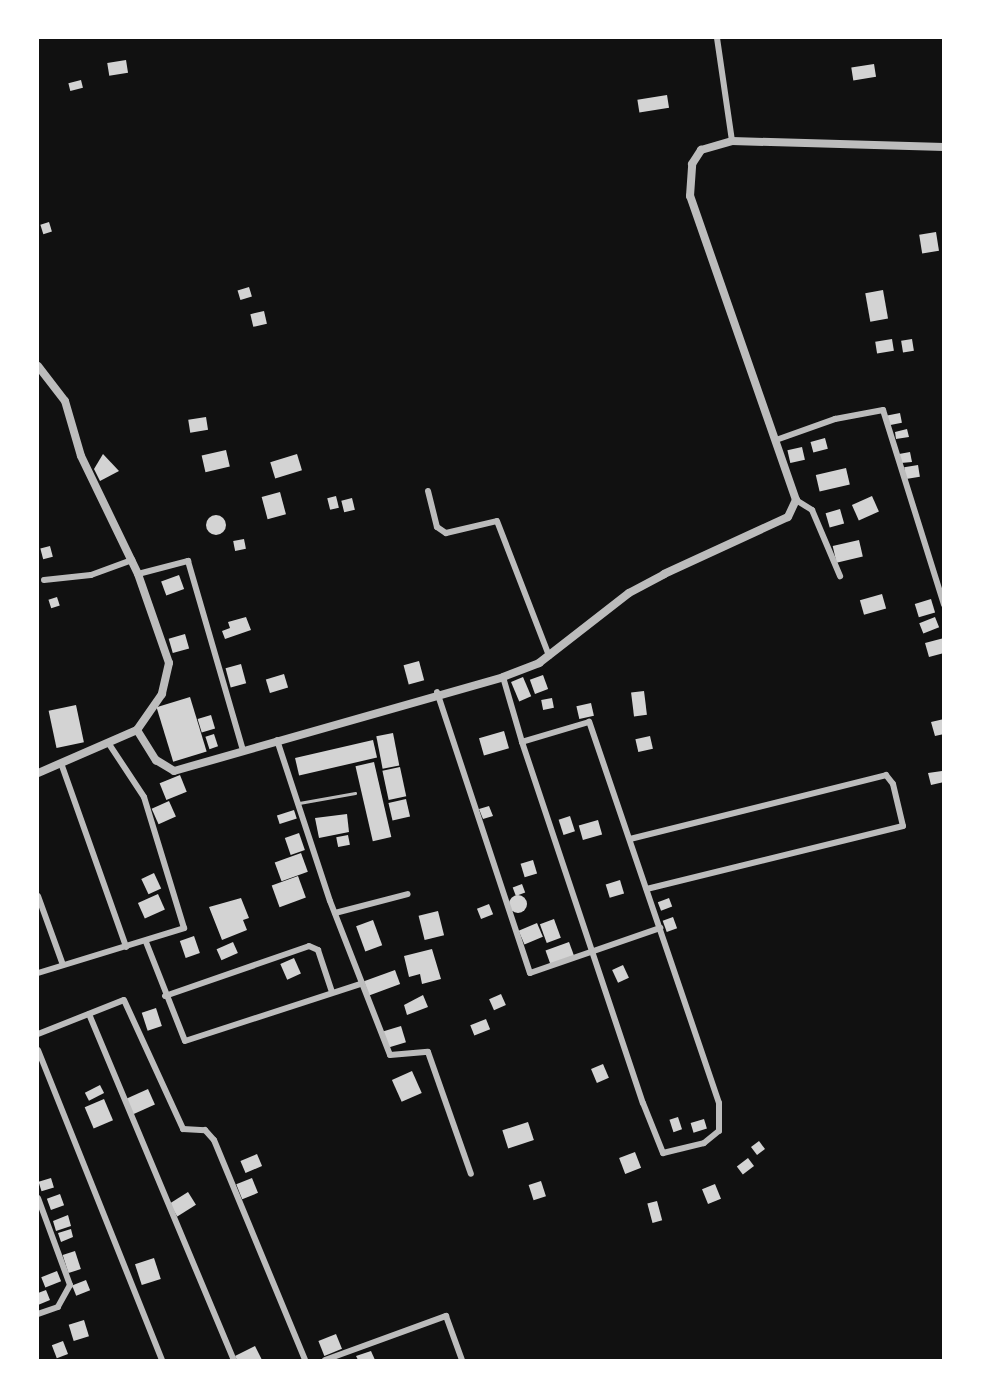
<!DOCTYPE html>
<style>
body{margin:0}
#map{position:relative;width:981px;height:1398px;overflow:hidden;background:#111;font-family:"Open Sans",sans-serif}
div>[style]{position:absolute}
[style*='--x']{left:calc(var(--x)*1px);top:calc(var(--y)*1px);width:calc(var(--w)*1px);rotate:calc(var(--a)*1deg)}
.building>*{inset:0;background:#d3d3d3;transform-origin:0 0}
.round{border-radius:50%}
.service>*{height:3px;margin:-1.5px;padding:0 1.5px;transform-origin:1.5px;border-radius:1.5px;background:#bcbcbc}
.minor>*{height:6px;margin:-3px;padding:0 3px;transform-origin:3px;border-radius:3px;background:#bcbcbc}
.tertiary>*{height:8px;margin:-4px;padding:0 4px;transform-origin:4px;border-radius:4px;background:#bcbcbc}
span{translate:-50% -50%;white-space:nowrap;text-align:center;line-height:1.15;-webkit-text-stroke:4.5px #fff;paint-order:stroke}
.frame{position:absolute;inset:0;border:39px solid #fff;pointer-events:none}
</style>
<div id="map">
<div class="building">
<div style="left:126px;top:60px;width:13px;height:19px;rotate:81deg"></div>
<div style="left:874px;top:64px;width:13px;height:23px;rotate:81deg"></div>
<div style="left:81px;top:80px;width:8px;height:13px;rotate:76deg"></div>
<div style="left:667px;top:95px;width:13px;height:30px;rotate:81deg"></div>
<div style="left:49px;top:222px;width:10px;height:9px;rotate:73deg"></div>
<div style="left:936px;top:232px;width:19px;height:17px;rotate:81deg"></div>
<div style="left:249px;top:287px;width:10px;height:12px;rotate:73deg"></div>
<div style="left:883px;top:290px;width:29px;height:18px;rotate:80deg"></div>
<div style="left:264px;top:311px;width:13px;height:14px;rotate:77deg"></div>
<div style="left:892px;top:339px;width:12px;height:17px;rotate:81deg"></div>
<div style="left:912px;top:339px;width:12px;height:11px;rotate:81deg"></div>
<div style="left:900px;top:413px;width:10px;height:13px;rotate:79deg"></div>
<div style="left:206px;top:417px;width:13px;height:18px;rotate:81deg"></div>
<div style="clip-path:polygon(907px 429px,909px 437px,896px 439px,895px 432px)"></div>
<div style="left:825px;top:438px;width:11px;height:15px;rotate:75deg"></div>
<div style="left:802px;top:447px;width:13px;height:15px;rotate:77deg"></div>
<div style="left:226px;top:450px;width:17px;height:25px;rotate:77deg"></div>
<div style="clip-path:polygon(910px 452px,912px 462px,901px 463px,899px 454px)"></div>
<div style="clip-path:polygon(103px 454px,119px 471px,100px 481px,94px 469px)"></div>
<div style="left:297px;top:454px;width:17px;height:28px;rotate:73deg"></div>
<div style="left:918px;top:465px;width:12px;height:14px;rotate:81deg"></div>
<div style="left:846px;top:468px;width:17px;height:31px;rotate:77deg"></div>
<div style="left:280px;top:492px;width:23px;height:19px;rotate:75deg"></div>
<div style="left:336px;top:496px;width:12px;height:9px;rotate:76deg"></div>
<div style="left:872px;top:496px;width:17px;height:22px;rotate:66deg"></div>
<div style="left:352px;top:498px;width:12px;height:11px;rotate:76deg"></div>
<div style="left:840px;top:509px;width:15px;height:15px;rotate:74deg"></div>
<div class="round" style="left:206px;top:515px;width:20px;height:20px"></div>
<div style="left:244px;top:539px;width:10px;height:11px;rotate:79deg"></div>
<div style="left:859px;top:540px;width:17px;height:27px;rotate:77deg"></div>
<div style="left:50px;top:546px;width:11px;height:10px;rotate:75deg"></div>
<div style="left:179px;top:575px;width:15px;height:19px;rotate:70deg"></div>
<div style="left:882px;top:594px;width:15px;height:23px;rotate:74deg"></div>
<div style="left:57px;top:597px;width:9px;height:9px;rotate:72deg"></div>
<div style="left:931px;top:599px;width:14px;height:17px;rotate:73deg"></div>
<div style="clip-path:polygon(246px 617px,251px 630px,225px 639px,222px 631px,230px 628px,228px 622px)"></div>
<div style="left:935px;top:617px;width:11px;height:17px;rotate:68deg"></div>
<div style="left:185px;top:634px;width:15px;height:17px;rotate:74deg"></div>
<div style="clip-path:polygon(944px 638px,944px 653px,929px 657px,925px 643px)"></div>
<div style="left:419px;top:661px;width:20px;height:16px;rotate:75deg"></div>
<div style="left:241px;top:664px;width:20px;height:16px;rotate:75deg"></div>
<div style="left:284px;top:674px;width:14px;height:19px;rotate:73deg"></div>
<div style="left:543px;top:675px;width:15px;height:14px;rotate:70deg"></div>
<div style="left:523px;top:677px;width:21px;height:13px;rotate:67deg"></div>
<div style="left:644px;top:691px;width:24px;height:13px;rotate:83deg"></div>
<div style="left:190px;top:697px;width:57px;height:35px;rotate:73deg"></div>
<div style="left:552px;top:698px;width:10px;height:11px;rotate:79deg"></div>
<div style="left:591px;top:703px;width:13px;height:15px;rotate:77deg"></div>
<div style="left:76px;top:705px;width:38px;height:28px;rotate:78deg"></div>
<div style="left:211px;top:715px;width:14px;height:14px;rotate:73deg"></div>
<div style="clip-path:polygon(944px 719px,944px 734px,935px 736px,931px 722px)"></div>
<div style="left:504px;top:731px;width:18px;height:26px;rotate:74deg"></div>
<div style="left:393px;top:733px;width:33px;height:17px;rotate:79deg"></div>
<div style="left:214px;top:734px;width:13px;height:9px;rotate:72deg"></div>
<div style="left:650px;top:736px;width:13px;height:15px;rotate:77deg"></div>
<div style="left:373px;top:740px;width:18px;height:80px;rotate:77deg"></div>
<div style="left:374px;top:762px;width:77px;height:19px;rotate:77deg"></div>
<div style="left:400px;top:767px;width:30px;height:18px;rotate:78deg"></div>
<div style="clip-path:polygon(942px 771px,944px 782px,931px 785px,928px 773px)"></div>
<div style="left:180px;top:775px;width:18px;height:22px;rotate:68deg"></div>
<div style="left:406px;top:799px;width:18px;height:18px;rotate:77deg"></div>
<div style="left:169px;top:801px;width:17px;height:19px;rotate:66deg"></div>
<div style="clip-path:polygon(489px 806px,493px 816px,483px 819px,479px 809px)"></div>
<div style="left:294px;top:810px;width:9px;height:18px;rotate:72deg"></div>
<div style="clip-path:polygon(347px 814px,349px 832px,319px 838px,315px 818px)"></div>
<div style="left:570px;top:816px;width:16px;height:12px;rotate:72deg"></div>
<div style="left:598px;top:820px;width:15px;height:20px;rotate:74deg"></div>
<div style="left:299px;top:833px;width:18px;height:15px;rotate:71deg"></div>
<div style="left:348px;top:835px;width:10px;height:12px;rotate:79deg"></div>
<div style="left:301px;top:853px;width:20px;height:28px;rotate:70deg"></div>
<div style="left:533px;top:860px;width:14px;height:13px;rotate:73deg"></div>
<div style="left:154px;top:873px;width:17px;height:14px;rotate:65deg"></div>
<div style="left:298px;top:876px;width:23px;height:28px;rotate:70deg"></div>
<div style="left:620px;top:880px;width:14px;height:15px;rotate:73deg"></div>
<div style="left:522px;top:884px;width:9px;height:10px;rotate:69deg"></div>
<div style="left:158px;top:894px;width:17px;height:22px;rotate:66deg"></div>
<div class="round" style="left:509px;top:895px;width:18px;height:18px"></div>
<div style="clip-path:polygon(241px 898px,249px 918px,243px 920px,247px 930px,222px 940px,209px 907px)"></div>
<div style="left:669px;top:898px;width:9px;height:12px;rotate:69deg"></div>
<div style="left:489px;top:904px;width:11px;height:13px;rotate:68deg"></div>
<div style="left:438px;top:911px;width:25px;height:20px;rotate:76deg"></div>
<div style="left:673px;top:917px;width:12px;height:11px;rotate:70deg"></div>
<div style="left:554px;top:919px;width:20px;height:15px;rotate:70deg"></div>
<div style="left:373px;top:920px;width:27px;height:18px;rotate:70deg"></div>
<div style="left:537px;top:923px;width:15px;height:20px;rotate:67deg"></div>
<div style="left:194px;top:936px;width:18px;height:15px;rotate:71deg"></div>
<div style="left:233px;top:942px;width:12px;height:18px;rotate:66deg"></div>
<div style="left:569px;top:942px;width:15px;height:25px;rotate:70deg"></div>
<div style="clip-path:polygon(432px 949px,441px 979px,422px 984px,420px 974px,409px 977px,404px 956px)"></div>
<div style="left:294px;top:958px;width:17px;height:15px;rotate:66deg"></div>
<div style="left:623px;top:965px;width:14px;height:12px;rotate:65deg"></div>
<div style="left:395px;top:970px;width:15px;height:33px;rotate:70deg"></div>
<div style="left:501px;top:994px;width:12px;height:13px;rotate:66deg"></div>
<div style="clip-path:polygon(423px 995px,428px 1007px,407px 1015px,404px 1005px)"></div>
<div style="left:156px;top:1008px;width:19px;height:15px;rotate:72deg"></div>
<div style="left:486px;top:1019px;width:11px;height:17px;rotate:68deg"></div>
<div style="left:401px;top:1026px;width:17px;height:19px;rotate:73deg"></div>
<div style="left:603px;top:1064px;width:15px;height:13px;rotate:67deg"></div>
<div style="left:412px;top:1071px;width:24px;height:22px;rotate:66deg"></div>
<div style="left:100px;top:1085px;width:9px;height:17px;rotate:63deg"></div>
<div style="left:148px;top:1089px;width:17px;height:25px;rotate:66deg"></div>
<div style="left:104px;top:1099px;width:23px;height:21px;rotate:67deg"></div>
<div style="left:678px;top:1117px;width:13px;height:9px;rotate:72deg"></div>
<div style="left:704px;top:1119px;width:10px;height:14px;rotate:73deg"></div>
<div style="left:528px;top:1122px;width:19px;height:27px;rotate:72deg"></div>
<div style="left:759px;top:1141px;width:10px;height:10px;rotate:53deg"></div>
<div style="left:635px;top:1152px;width:17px;height:17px;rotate:69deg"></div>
<div style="left:257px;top:1154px;width:13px;height:18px;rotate:67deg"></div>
<div style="left:748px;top:1158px;width:10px;height:14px;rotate:53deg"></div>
<div style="left:51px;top:1178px;width:10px;height:13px;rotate:73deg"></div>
<div style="left:252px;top:1178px;width:16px;height:17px;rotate:68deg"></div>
<div style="left:541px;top:1181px;width:16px;height:13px;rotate:72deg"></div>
<div style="left:715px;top:1184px;width:16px;height:14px;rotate:68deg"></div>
<div style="left:188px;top:1192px;width:15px;height:22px;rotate:58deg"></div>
<div style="left:60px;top:1194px;width:12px;height:14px;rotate:70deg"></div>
<div style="left:657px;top:1201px;width:20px;height:10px;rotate:75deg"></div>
<div style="clip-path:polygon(68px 1215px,71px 1226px,56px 1231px,53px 1221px)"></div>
<div style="clip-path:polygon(71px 1229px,73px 1237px,61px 1242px,58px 1233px)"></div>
<div style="left:75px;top:1251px;width:19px;height:13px;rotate:72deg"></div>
<div style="left:154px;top:1258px;width:22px;height:20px;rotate:72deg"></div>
<div style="left:57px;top:1271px;width:11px;height:17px;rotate:68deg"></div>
<div style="left:86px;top:1280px;width:11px;height:15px;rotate:68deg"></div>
<div style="clip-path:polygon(46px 1290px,50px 1300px,38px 1305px,38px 1293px)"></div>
<div style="left:84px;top:1320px;width:17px;height:16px;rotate:73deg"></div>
<div style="left:336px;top:1334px;width:16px;height:19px;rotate:68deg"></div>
<div style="left:63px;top:1341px;width:14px;height:12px;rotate:69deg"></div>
<div style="clip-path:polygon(255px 1346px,262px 1360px,237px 1360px,235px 1356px)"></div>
<div style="clip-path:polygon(371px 1351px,375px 1360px,358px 1360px,356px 1356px)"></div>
</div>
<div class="service">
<div style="--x:299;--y:803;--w:57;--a:-10.1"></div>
</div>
<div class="minor">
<div style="--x:717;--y:38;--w:104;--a:81.7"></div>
<div style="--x:776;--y:440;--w:63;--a:-19.6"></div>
<div style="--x:835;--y:419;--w:49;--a:-10.6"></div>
<div style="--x:883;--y:410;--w:204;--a:72.6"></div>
<div style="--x:428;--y:491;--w:37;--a:76"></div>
<div style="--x:437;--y:527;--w:11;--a:34"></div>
<div style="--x:446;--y:533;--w:52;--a:-13.2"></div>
<div style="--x:497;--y:521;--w:145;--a:68.9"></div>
<div style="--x:796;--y:500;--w:19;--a:32"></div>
<div style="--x:812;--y:510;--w:72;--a:67"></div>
<div style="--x:138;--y:574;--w:52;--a:-14.6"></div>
<div style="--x:188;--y:561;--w:194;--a:73.8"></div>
<div style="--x:44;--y:580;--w:47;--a:-6.1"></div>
<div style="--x:91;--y:575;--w:44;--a:-20.1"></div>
<div style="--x:503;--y:677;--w:68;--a:73.7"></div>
<div style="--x:522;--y:742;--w:381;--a:71.5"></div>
<div style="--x:643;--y:1103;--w:54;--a:68.2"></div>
<div style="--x:663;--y:1153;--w:42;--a:-13.7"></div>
<div style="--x:704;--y:1143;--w:19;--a:-39"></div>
<div style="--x:719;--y:1131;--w:28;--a:-90"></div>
<div style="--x:719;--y:1103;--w:403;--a:-108.8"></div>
<div style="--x:589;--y:722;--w:70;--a:163.4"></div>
<div style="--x:437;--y:692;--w:296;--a:71.7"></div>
<div style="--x:530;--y:973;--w:138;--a:-19.1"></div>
<div style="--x:277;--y:740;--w:169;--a:71.8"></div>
<div style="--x:330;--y:901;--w:165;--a:68.7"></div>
<div style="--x:390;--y:1055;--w:38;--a:-5"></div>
<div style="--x:428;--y:1052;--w:129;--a:70.6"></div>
<div style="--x:61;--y:763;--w:195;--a:70.5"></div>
<div style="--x:630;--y:839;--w:264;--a:-14"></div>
<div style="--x:886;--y:775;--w:11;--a:52"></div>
<div style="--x:893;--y:784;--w:43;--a:76.6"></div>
<div style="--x:903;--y:826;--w:264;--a:166.2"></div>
<div style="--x:38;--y:896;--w:73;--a:70.1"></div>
<div style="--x:335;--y:913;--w:75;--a:-14.6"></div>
<div style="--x:146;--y:942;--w:106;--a:68.5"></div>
<div style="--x:185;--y:1041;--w:184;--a:-18"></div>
<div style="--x:38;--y:973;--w:153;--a:-17.1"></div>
<div style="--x:184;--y:928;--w:137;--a:-107"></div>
<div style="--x:144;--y:797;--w:64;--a:-123.4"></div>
<div style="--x:165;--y:996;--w:152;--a:-19.1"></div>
<div style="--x:309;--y:946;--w:10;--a:24"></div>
<div style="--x:318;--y:950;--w:44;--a:71.6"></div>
<div style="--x:89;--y:1014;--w:375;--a:67.3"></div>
<div style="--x:38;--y:1034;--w:92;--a:-21.6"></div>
<div style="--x:124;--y:1000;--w:142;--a:65.4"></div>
<div style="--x:183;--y:1129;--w:22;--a:3"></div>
<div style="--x:205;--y:1130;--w:13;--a:48"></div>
<div style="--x:214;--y:1140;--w:238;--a:67.5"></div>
<div style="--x:38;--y:1050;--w:334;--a:68.2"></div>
<div style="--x:38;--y:1198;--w:93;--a:69.8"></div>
<div style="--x:70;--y:1285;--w:25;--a:119"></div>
<div style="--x:58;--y:1307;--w:21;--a:161"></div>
<div style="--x:325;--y:1360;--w:129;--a:-20"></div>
<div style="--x:446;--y:1316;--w:47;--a:70"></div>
</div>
<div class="tertiary">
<div style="--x:38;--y:366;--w:44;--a:52.4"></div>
<div style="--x:65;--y:401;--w:57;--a:73.8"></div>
<div style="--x:81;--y:456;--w:131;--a:64.2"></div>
<div style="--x:138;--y:574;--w:94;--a:70.8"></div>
<div style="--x:169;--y:663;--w:32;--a:103"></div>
<div style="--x:162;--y:694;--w:44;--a:124.8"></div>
<div style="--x:137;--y:730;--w:108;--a:156.5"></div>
<div style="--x:137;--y:730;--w:36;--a:58"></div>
<div style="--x:156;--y:760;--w:21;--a:31"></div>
<div style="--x:174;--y:771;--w:342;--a:-15.9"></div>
<div style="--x:503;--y:677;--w:39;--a:-21"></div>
<div style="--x:539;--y:663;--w:114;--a:-37.9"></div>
<div style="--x:629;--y:593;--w:40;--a:-28"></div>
<div style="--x:664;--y:574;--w:136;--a:-24.7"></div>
<div style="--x:788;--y:517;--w:19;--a:-65"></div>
<div style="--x:796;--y:500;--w:322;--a:-109.2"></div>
<div style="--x:690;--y:196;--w:32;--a:-86"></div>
<div style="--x:692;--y:164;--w:17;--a:-57"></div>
<div style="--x:701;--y:150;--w:32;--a:-16"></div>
<div style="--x:732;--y:141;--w:212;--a:1.6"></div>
</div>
<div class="frame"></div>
</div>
